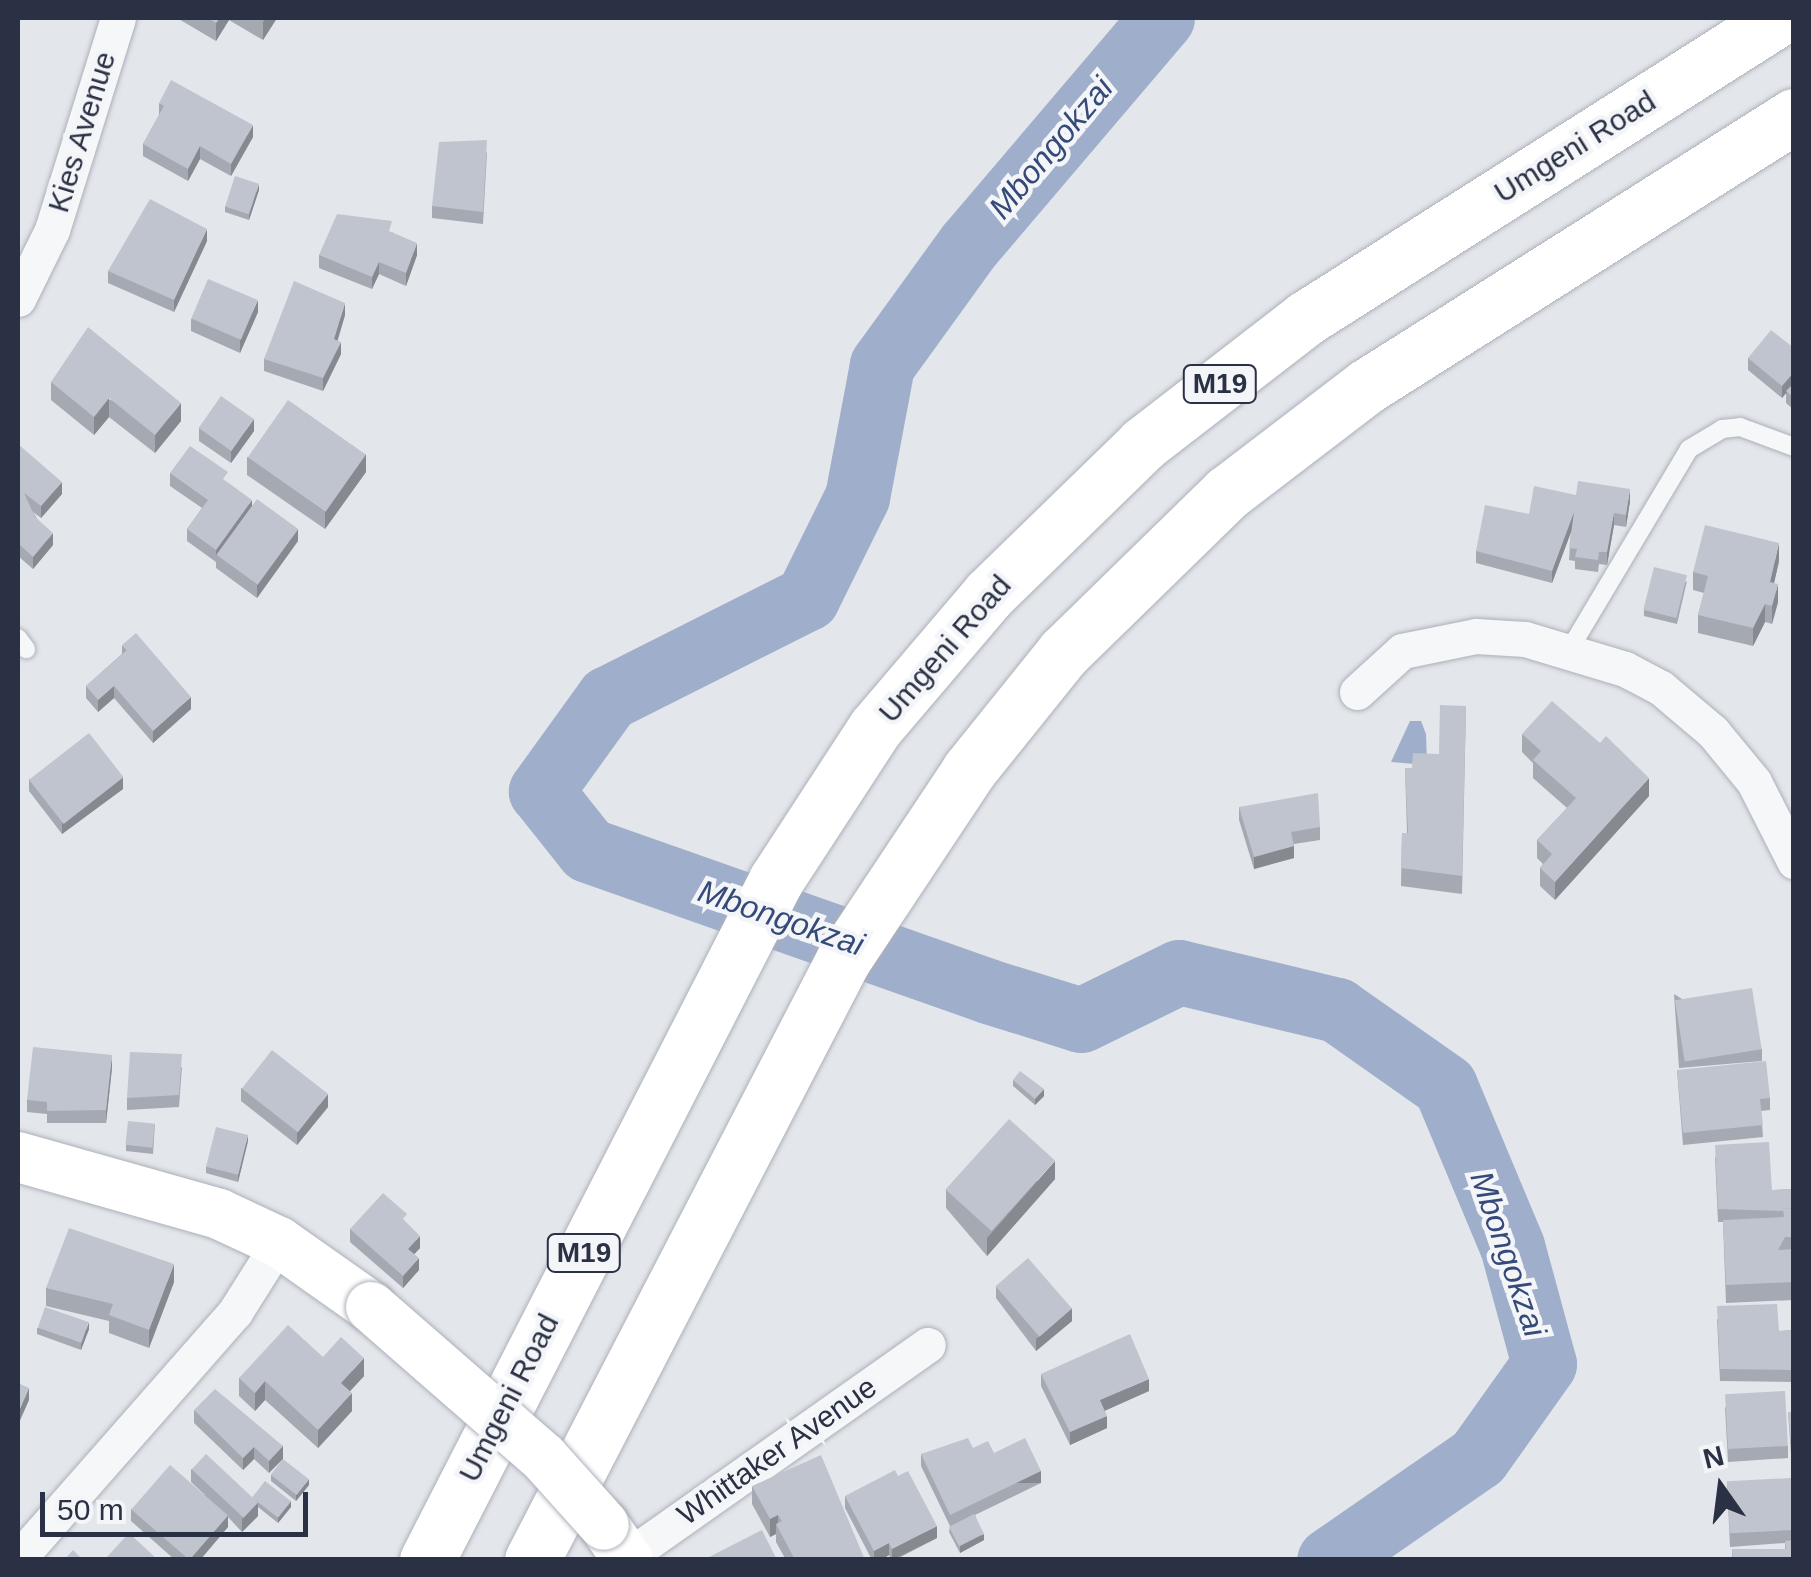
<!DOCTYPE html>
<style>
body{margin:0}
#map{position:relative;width:1811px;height:1577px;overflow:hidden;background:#e3e6eb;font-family:Arial,sans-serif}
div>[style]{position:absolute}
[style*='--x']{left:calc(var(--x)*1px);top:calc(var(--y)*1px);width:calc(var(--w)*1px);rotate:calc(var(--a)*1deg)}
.water>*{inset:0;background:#9fafcb}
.river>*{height:65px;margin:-32.5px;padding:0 32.5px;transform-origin:32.5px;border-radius:32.5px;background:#9fafcb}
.roads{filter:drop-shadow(0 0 2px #acb0b9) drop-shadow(0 0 2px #acb0b9)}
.lane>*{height:18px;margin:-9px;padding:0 9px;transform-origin:9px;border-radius:9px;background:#f6f7f9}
.street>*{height:35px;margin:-17.5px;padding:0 17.5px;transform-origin:17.5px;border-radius:17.5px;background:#f6f7f9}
.secondary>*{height:50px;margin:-25px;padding:0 25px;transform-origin:25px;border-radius:25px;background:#fff}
.highway>*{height:55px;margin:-27.5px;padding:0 27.5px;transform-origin:27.5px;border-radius:27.5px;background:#fff}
.bridges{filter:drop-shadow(0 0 2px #acb0b9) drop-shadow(0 0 2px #acb0b9)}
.secondary-bridge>*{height:50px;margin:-25px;padding:0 25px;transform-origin:25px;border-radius:25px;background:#fff}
.wall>*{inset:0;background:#a5a9b1}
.shaded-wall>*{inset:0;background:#868990;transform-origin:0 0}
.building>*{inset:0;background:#c0c4ce;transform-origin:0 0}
span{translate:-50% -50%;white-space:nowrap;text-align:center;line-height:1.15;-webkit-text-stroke:9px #f3f5f8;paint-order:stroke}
.shield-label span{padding:2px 8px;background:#f3f5f8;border:2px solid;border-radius:8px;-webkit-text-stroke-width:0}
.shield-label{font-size:28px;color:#2b3144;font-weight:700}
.street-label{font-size:30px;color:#2b3144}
.water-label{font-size:32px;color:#354a78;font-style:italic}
.frame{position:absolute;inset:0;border:20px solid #2b3144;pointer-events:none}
.north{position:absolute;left:1671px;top:1437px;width:100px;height:100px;-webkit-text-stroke:8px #f3f5f8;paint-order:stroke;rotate:346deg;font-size:28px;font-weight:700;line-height:40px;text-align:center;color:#2b3144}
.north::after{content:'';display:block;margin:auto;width:35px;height:45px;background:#2b3144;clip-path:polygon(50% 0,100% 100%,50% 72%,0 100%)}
.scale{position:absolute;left:40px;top:1492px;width:268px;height:45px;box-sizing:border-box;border:5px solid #2b3144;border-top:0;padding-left:12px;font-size:30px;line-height:35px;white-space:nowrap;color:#2b3144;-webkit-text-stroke:8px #f3f5f8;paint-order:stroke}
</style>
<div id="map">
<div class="water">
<div style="clip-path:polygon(1410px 721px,1421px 721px,1426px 734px,1427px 765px,1391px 762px)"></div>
</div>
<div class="river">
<div style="--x:1162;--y:18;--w:299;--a:130.4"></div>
<div style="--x:968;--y:246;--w:147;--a:125.9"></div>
<div style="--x:882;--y:365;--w:134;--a:100.7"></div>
<div style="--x:857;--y:497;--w:113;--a:116.3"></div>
<div style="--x:807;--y:598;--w:223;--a:153.3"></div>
<div style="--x:608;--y:698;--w:115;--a:125.8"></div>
<div style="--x:541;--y:791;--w:75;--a:51.5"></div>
<div style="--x:588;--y:850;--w:424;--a:19.4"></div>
<div style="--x:988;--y:991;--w:97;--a:17.3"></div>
<div style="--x:1081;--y:1020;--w:109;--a:-26.1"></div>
<div style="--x:1179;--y:972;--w:163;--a:13.5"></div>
<div style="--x:1337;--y:1010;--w:132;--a:35.1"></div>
<div style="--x:1445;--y:1086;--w:173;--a:67.3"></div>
<div style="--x:1512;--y:1246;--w:122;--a:74.8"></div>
<div style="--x:1544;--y:1364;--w:114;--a:125.4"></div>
<div style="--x:1478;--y:1457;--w:181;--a:145.3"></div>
</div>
<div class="roads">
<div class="lane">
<div style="--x:18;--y:638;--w:14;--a:54"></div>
<div style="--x:1568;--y:652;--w:236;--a:-59.2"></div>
<div style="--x:1689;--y:449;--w:39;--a:-31"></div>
<div style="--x:1722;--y:429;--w:18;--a:-6"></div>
<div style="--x:1740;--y:427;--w:58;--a:20.3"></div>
</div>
<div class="street">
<div style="--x:18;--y:299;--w:77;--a:-63.8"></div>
<div style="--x:52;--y:230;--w:222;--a:-72.7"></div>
<div style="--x:1357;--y:692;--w:61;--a:-42.3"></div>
<div style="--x:1402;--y:651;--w:76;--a:-11.5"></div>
<div style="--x:1476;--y:636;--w:49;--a:3.5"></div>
<div style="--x:1525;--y:639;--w:104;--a:16.7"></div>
<div style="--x:1625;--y:669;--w:41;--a:27.8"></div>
<div style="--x:1661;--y:688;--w:68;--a:40.2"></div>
<div style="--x:1713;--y:732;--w:65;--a:50.6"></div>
<div style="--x:1754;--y:782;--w:89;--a:63.1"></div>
<div style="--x:627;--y:1557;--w:368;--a:-35.2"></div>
<div style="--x:18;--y:1559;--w:329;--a:-48.7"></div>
<div style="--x:235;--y:1312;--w:83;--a:-57.8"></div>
</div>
<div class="secondary">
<div style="--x:18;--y:1157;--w:209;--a:15.8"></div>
<div style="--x:219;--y:1214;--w:66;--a:25"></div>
<div style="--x:279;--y:1242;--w:113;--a:35.2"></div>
<div style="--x:604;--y:1525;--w:42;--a:55.6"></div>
</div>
<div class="highway">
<div style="--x:427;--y:1560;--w:764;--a:-62.83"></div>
<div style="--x:776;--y:880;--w:181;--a:-56.9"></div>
<div style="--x:875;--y:728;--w:177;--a:-49.6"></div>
<div style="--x:990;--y:593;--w:214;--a:-44.2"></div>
<div style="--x:1143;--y:444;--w:206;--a:-37.7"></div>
<div style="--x:1306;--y:318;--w:560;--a:-32.38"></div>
<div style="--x:532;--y:1560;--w:676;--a:-62.6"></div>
<div style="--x:843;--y:960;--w:228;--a:-56.4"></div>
<div style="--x:969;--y:770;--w:151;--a:-51.2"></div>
<div style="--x:1064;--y:652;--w:228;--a:-44.3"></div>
<div style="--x:1227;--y:493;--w:176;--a:-37.4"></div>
<div style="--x:1367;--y:386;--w:505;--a:-32.31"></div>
</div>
</div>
<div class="bridges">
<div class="secondary-bridge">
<div style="--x:371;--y:1307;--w:228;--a:41.1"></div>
<div style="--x:543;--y:1457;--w:91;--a:48.1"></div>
</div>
</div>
<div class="wall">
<div style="clip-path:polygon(177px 18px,277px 18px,263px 40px,229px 20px,216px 41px)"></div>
<div style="clip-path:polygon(159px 103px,253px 137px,231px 176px,200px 159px,188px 181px,143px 156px,143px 144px,159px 115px)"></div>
<div style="clip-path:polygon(487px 152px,483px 224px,432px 218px,432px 206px)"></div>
<div style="clip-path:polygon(259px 190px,249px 220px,225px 212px,225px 206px)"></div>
<div style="clip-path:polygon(392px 232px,417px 255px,406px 286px,379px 274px,372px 289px,319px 268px,319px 255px)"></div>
<div style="clip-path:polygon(207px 241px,174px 312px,108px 283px,108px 271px)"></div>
<div style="clip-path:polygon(258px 312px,240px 353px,191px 331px,191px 319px)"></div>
<div style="clip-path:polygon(345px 315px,338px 340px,341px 354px,323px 391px,264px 371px,264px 359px)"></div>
<div style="clip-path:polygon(1794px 348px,1794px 410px,1786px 403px,1786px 393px,1782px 398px,1748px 370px,1748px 358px)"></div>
<div style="clip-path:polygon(51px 382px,181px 421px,155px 453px,109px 417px,94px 435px,51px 400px)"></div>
<div style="clip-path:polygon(199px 428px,254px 431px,231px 463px,199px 441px)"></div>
<div style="clip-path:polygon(18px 444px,62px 494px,41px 518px,33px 512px,53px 545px,33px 569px,18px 556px)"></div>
<div style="clip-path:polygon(247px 457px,366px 472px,325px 529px,247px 475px)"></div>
<div style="clip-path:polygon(170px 473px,228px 483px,252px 506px,298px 541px,257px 598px,216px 568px,216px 562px,187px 541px,187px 529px,202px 508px,170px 486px)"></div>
<div style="clip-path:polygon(1576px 495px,1630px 501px,1626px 527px,1614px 525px,1607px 565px,1599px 564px,1598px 572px,1575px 569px,1575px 561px,1569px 560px,1571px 532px,1552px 583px,1476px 563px,1476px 551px,1529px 514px)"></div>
<div style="clip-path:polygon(1779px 561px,1774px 583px,1778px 602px,1772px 624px,1765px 622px,1753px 646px,1698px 633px,1698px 615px,1704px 593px,1693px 590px,1693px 572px)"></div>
<div style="clip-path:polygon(1687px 581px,1677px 624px,1644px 616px,1644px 610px)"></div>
<div style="clip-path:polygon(1791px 627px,1794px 630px,1794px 642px,1791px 639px)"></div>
<div style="clip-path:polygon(122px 645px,191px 709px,153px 743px,114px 698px,98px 712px,86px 698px,86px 686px,122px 654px)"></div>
<div style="clip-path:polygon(1466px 706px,1462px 894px,1401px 886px,1402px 833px,1407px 833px,1405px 768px,1412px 768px,1439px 754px)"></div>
<div style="clip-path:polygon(1522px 734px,1649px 796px,1555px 900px,1540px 886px,1540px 868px,1543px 864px,1537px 858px,1537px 840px,1567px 808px,1533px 778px,1533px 763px,1522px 752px)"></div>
<div style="clip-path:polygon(29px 779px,123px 789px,62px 834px,29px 791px)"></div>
<div style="clip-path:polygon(1239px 807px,1320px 827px,1320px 840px,1294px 844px,1294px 858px,1254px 869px,1239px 820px)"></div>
<div style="clip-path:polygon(1674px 994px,1762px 1049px,1762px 1061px,1679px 1068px)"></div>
<div style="clip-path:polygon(182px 1067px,179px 1107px,127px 1110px,127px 1098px)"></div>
<div style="clip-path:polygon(112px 1068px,106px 1123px,47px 1123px,47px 1114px,27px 1112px,27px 1100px)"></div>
<div style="clip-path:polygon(1677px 1070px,1770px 1098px,1770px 1110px,1761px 1111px,1763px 1137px,1683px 1145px)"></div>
<div style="clip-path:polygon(1013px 1080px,1044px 1096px,1035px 1105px,1013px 1086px)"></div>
<div style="clip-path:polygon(241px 1088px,328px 1107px,297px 1145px,241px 1101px)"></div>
<div style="clip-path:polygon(155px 1124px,153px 1154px,126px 1151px,126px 1145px)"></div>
<div style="clip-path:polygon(248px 1141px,238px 1182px,206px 1173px,206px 1167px)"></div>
<div style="clip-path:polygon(1715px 1157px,1772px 1190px,1794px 1189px,1794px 1300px,1726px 1303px,1723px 1222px,1718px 1222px)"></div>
<div style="clip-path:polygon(1055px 1179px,987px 1256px,946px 1208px,946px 1190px)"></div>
<div style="clip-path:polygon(407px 1223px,420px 1248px,414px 1254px,419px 1270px,403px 1288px,350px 1242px,350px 1229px)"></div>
<div style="clip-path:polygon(174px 1282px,149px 1348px,109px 1333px,109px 1321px,46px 1306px,46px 1288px)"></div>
<div style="clip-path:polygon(996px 1286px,1072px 1321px,1036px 1351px,996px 1298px)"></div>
<div style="clip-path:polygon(1717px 1319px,1779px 1331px,1794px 1330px,1794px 1382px,1720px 1381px)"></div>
<div style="clip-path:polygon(37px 1328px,89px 1329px,81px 1350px,37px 1334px)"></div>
<div style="clip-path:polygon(323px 1357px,364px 1376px,350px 1391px,352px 1411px,318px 1448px,265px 1400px,255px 1411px,239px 1396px,239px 1378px)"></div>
<div style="clip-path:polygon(1041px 1374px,1149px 1391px,1105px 1410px,1107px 1428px,1070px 1445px,1041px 1386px)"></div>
<div style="clip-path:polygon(1725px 1407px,1788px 1446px,1788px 1458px,1728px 1462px)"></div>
<div style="clip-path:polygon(194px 1410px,283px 1446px,269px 1473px,254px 1459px,243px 1470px,194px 1423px)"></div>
<div style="clip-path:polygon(1788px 1412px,1794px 1412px,1794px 1468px,1792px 1468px)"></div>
<div style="clip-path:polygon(973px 1448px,994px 1453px,1041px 1483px,975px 1515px,984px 1540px,960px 1553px,949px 1532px,950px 1526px,921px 1466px,921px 1454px)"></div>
<div style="clip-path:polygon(191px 1469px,252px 1498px,291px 1507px,278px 1523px,258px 1507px,258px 1516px,242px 1532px,228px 1517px,228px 1527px,200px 1560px,175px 1560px,131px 1521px,131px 1509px,205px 1495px,191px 1482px)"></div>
<div style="clip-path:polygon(271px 1475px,309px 1485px,296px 1501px,271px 1481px)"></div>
<div style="clip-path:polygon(1727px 1482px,1794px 1520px,1794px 1560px,1732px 1560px,1732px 1549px,1785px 1549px,1785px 1543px,1730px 1547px)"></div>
<div style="clip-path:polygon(752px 1486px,865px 1560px,786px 1560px,776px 1542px,776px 1534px,770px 1537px,752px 1504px)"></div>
<div style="clip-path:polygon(845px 1496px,937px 1538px,895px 1560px,891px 1560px,889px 1555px,881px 1560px,872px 1560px,845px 1508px)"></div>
</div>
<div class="shaded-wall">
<div style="clip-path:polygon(220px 18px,229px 18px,229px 20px,216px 41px,216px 23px)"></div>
<div style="clip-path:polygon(266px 18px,277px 18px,263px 40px,263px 22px)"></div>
<div style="clip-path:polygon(253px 125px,253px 137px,231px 176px,231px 164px)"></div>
<div style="clip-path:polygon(200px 146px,200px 159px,188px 181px,188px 169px)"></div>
<div style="clip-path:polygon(259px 184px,259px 190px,249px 220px,249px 214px)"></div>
<div style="clip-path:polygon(207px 229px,207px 241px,174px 312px,174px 300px)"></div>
<div style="clip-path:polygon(417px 243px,417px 255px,406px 286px,406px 273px)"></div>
<div style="clip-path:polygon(379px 262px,379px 274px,372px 289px,372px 277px)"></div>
<div style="clip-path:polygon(258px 300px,258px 312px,240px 353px,240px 340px)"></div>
<div style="clip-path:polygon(345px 303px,345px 315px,334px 351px,334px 339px)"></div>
<div style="clip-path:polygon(341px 342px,341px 354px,323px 391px,323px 378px)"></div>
<div style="clip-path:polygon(1794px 372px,1794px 384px,1782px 398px,1782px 386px)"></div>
<div style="clip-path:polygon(109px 398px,109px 417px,94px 435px,94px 417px)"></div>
<div style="clip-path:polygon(181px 403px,181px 421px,155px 453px,155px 435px)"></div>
<div style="clip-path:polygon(254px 419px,254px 431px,231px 463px,231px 451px)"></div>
<div style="clip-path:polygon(366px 454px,366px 472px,325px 529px,325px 511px)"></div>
<div style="clip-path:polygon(62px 482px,62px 494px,41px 518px,41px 506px)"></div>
<div style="clip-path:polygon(1630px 489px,1630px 501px,1626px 527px,1626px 515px)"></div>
<div style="clip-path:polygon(252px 500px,252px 512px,216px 556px,216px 550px)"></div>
<div style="clip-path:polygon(1574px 512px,1574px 524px,1552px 583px,1552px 571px)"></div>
<div style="clip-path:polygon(1614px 513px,1614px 525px,1607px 565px,1607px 552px)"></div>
<div style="clip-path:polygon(298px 529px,298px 541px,257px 598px,257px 585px)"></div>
<div style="clip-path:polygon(53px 533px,53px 545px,33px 569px,33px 557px)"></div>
<div style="clip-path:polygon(1779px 543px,1779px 561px,1770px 601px,1770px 582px)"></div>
<div style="clip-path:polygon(1778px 584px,1778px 602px,1772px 624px,1772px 606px)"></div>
<div style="clip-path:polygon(1765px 604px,1765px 622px,1753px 646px,1753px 628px)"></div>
<div style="clip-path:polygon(114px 686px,114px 698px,98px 712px,98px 700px)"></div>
<div style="clip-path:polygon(191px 697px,191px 709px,153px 743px,153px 731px)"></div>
<div style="clip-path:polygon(123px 777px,123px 789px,62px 834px,62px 822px)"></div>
<div style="clip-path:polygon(1649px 778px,1649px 796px,1555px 900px,1555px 882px)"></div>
<div style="clip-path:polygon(1294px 846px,1294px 858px,1254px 869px,1254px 857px)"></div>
<div style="clip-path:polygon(112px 1055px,112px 1068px,106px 1123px,106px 1110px)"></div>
<div style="clip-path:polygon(1044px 1089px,1044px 1096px,1035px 1105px,1035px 1099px)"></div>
<div style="clip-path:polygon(328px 1094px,328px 1107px,297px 1145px,297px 1133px)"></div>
<div style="clip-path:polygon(248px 1135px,248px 1141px,238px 1182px,238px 1175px)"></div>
<div style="clip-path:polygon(1055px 1161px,1055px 1179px,987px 1256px,987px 1238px)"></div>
<div style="clip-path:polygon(420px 1236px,420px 1248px,408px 1261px,408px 1249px)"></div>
<div style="clip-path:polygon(419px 1258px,419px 1270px,403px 1288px,403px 1276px)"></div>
<div style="clip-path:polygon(174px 1264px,174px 1282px,149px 1348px,149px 1330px)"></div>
<div style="clip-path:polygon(1072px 1308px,1072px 1321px,1036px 1351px,1036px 1339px)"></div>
<div style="clip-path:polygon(89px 1322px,89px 1329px,81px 1350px,81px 1344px)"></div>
<div style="clip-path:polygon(364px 1358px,364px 1376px,341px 1401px,341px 1383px)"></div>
<div style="clip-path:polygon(1149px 1379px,1149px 1391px,1100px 1413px,1100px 1400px)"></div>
<div style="clip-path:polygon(265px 1381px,265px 1400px,255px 1411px,255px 1393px)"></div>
<div style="clip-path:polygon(29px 1388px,29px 1400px,18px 1425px,18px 1413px)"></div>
<div style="clip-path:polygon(352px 1393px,352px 1411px,318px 1448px,318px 1430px)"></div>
<div style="clip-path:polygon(1107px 1416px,1107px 1428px,1070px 1445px,1070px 1432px)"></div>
<div style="clip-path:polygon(283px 1446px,283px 1459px,269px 1473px,269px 1461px)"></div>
<div style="clip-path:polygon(254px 1447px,254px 1459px,243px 1470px,243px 1458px)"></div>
<div style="left:1041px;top:1471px;width:12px;height:101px;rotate:90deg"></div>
<div style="clip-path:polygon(309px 1479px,309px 1485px,296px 1501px,296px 1495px)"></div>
<div style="clip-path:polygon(291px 1501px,291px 1507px,278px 1523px,278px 1517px)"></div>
<div style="clip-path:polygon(258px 1503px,258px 1516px,242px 1532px,242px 1519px)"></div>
<div style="clip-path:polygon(228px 1515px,228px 1527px,200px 1560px,189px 1560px)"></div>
<div style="clip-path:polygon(778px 1515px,778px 1527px,776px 1524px,776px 1534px,770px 1537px,770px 1519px)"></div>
<div style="clip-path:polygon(937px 1526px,937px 1538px,892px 1560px,892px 1549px)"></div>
<div style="clip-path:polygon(984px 1534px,984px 1540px,960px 1553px,960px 1546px)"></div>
<div style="clip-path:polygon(889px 1543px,889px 1555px,881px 1560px,874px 1560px,874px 1551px)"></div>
</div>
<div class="building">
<div style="clip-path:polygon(207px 18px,220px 18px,216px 23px)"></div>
<div style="clip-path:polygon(171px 80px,253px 125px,231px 164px,200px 146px,188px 169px,143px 144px,164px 106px,159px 103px)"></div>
<div style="clip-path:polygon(487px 140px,483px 212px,432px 206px,439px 142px)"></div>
<div style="left:235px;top:176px;width:25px;height:32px;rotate:18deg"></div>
<div style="clip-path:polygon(150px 199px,207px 229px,174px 300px,108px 271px)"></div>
<div style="clip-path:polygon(337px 214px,392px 221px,389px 231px,417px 243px,406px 273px,379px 262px,372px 277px,319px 255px)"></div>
<div style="left:208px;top:279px;width:54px;height:43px;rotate:23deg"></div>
<div style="clip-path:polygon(294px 281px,345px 303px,334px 339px,341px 342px,323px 378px,264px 359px)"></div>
<div style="clip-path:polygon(88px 327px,181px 403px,155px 435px,109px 398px,94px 417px,51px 382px)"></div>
<div style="clip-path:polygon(1771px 330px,1794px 348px,1794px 372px,1782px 386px,1748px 358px)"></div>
<div style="clip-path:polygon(1794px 383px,1794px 398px,1786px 391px)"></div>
<div style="left:221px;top:396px;width:40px;height:39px;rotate:35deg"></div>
<div style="left:288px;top:400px;width:95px;height:70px;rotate:35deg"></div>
<div style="clip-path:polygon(18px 444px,62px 482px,41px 506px,24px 493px,35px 517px,53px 533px,33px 557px,18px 543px)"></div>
<div style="clip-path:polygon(190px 446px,228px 472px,223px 479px,252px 500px,216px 550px,187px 529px,208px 500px,170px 473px)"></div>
<div style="clip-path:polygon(1578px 481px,1630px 489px,1626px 515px,1614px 513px,1607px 552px,1599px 552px,1598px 560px,1575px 557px,1577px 549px,1569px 548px,1574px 512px,1552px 571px,1476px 551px,1485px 505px,1529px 514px,1534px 486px,1576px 495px)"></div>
<div style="left:257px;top:499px;width:51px;height:69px;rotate:36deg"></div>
<div style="clip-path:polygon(1705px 525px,1779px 543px,1770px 582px,1778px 584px,1772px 606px,1765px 604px,1753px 628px,1698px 615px,1708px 576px,1693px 572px)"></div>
<div style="left:1654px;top:567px;width:34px;height:44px;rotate:14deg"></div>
<div style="clip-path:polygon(136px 633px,191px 697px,153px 731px,114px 686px,98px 700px,86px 686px,127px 650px,122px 645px)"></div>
<div style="clip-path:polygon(1552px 701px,1600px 743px,1606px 736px,1649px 778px,1555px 882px,1540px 868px,1552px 854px,1537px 840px,1576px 798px,1533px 760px,1541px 751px,1522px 734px)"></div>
<div style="clip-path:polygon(1440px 705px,1466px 706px,1462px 876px,1401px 868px,1402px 833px,1408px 833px,1405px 768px,1412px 768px,1413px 753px,1439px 754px)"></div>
<div style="left:89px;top:733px;width:56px;height:76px;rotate:52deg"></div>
<div style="clip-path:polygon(1318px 793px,1320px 827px,1291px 832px,1294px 846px,1254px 857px,1239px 807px)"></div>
<div style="left:1752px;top:988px;width:62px;height:78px;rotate:81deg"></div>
<div style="clip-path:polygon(33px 1047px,112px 1055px,106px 1110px,47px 1111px,47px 1102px,27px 1100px)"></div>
<div style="left:272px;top:1050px;width:71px;height:49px;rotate:38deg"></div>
<div style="clip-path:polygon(130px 1052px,182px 1054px,179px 1095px,127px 1098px)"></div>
<div style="clip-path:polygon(1766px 1061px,1770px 1098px,1760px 1099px,1763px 1125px,1683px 1133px,1677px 1070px)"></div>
<div style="clip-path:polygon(1020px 1071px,1044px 1089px,1035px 1099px,1013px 1080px)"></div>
<div style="left:1009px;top:1119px;width:62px;height:95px;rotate:42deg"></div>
<div style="left:128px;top:1121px;width:27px;height:24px;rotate:6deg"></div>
<div style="left:216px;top:1127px;width:33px;height:41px;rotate:14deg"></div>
<div style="clip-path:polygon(1769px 1142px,1772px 1190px,1794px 1189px,1794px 1208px,1783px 1209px,1783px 1211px,1718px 1209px,1715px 1145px)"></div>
<div style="clip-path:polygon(383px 1193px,407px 1214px,403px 1219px,420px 1236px,408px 1249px,419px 1258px,403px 1276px,350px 1229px)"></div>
<div style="clip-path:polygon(1794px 1208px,1794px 1237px,1785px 1237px,1778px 1250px,1794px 1249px,1794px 1282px,1726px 1285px,1723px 1220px,1784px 1217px,1783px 1209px)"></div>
<div style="clip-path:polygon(69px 1228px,174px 1264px,149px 1330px,109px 1315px,113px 1304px,46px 1288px)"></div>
<div style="left:1028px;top:1258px;width:67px;height:43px;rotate:49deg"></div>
<div style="clip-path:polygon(1777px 1304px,1779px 1331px,1794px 1330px,1794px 1370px,1720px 1369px,1717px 1306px)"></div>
<div style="left:45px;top:1307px;width:46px;height:22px;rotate:19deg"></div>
<div style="clip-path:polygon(288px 1325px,323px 1357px,341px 1337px,364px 1358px,341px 1383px,352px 1393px,318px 1430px,265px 1381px,255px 1393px,239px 1378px)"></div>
<div style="clip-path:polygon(1130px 1334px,1149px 1379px,1100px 1400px,1107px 1416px,1070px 1432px,1041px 1374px)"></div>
<div style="clip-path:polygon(18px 1383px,29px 1388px,18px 1413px)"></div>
<div style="clip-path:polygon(215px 1389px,283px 1446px,269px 1461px,254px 1447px,243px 1458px,194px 1410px)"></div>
<div style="left:1785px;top:1391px;width:55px;height:60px;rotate:87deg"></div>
<div style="clip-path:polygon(1788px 1412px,1794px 1412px,1794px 1456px,1792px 1456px)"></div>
<div style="clip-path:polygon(968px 1438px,973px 1448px,988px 1441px,994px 1453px,1025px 1438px,1041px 1471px,950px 1515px,921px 1454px)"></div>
<div style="left:206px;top:1454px;width:71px;height:21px;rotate:43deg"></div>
<div style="clip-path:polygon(821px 1455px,865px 1560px,795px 1560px,776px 1524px,782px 1521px,778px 1515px,770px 1519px,752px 1486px)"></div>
<div style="left:283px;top:1459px;width:33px;height:20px;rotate:38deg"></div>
<div style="left:170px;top:1465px;width:77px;height:59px;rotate:41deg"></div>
<div style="clip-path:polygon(895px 1470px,898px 1476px,908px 1471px,937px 1526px,892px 1549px,889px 1543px,874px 1551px,845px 1496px)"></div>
<div style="left:1791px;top:1478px;width:52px;height:64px;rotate:87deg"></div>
<div style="left:265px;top:1481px;width:33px;height:21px;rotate:38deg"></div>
<div style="left:974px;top:1514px;width:22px;height:28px;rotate:63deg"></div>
<div style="clip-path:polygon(762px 1530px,777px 1560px,703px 1560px)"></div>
<div style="clip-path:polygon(129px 1533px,158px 1560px,106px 1558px)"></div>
<div style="clip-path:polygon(1794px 1540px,1794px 1560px,1733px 1560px,1732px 1549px,1786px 1549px,1785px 1541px)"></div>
<div style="clip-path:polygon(73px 1550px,83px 1560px,64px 1560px)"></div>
</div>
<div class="shield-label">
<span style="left:1220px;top:384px">M19</span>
<span style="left:584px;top:1253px">M19</span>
</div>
<div class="street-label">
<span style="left:82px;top:132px;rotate:-73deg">Kies Avenue</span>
<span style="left:1575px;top:147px;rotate:-32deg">Umgeni Road</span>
<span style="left:945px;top:649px;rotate:-49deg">Umgeni Road</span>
<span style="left:509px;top:1398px;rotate:-63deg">Umgeni Road</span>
<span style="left:777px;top:1451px;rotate:-35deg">Whittaker Avenue</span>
</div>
<div class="water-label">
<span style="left:1051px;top:148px;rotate:-50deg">Mbongokzai</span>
<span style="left:781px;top:918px;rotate:19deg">Mbongokzai</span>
<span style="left:1508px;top:1254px;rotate:71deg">Mbongokzai</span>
</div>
<div class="frame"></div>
<div class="north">N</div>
<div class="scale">50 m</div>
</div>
